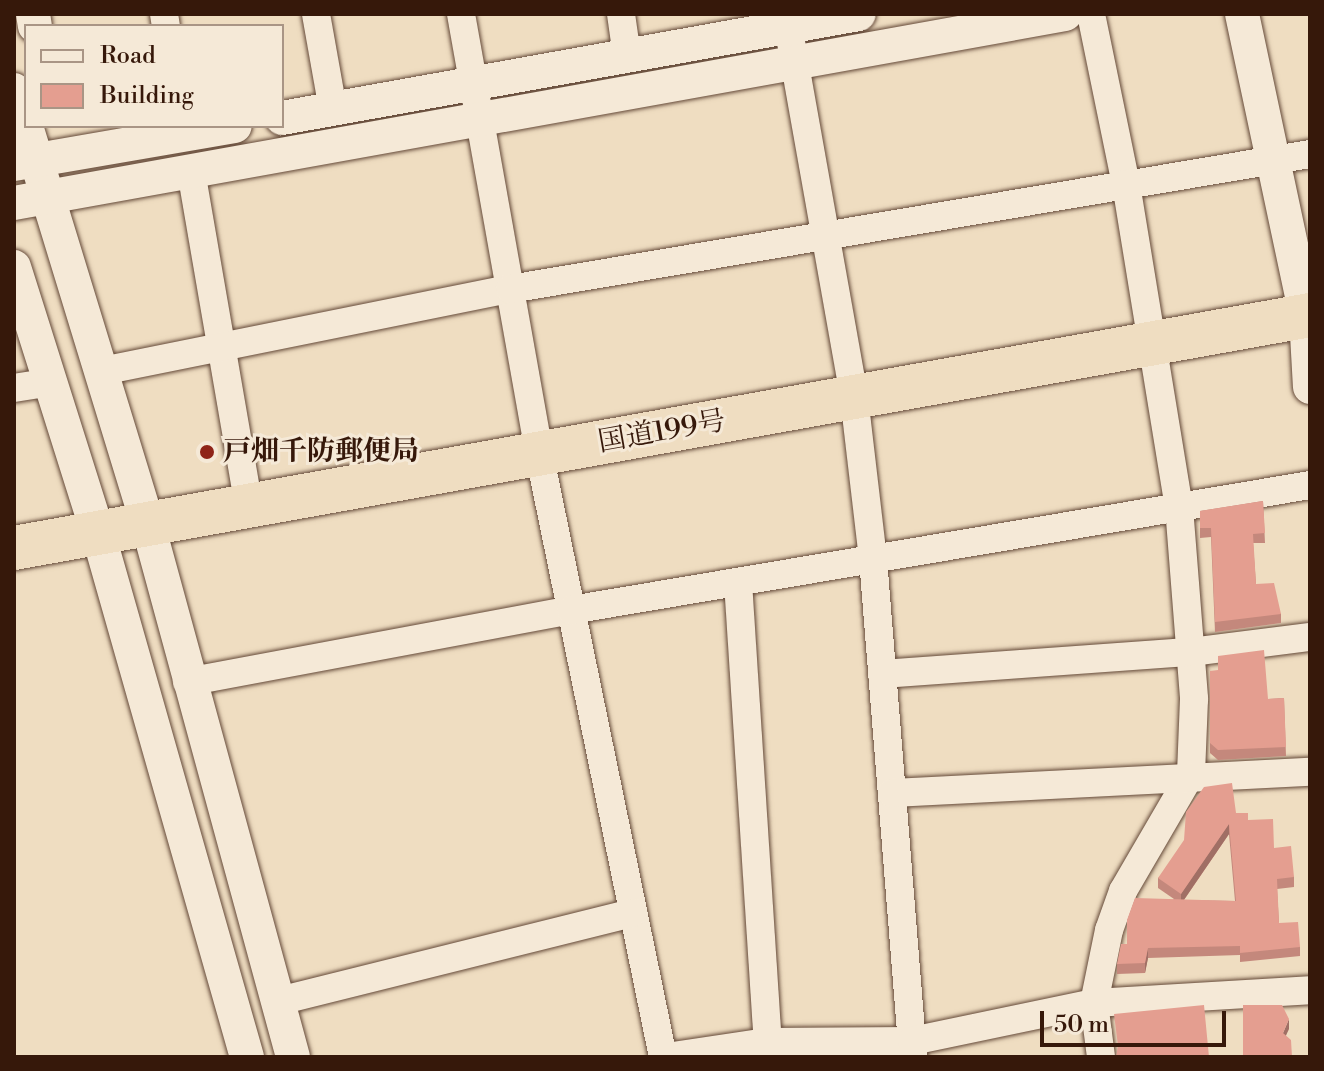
<!DOCTYPE html>
<meta charset="utf-8">
<style>
body{margin:0}
#map{position:relative;width:1324px;height:1071px;overflow:hidden;background:#efddc1;font-family:"Libre Bodoni","Noto Serif JP",serif}
div>[style]{position:absolute}
[style*='--x']{left:calc(var(--x)*1px);top:calc(var(--y)*1px);width:calc(var(--w)*1px);rotate:calc(var(--a)*1deg)}
.roads{filter:drop-shadow(0 0 2px #644938) drop-shadow(0 0 2px #644938)}
.minor>*{height:28px;margin:-14px;padding:0 14px;transform-origin:14px;border-radius:14px;background:#f5e9d7}
.tertiary>*{height:34px;margin:-17px;padding:0 17px;transform-origin:17px;border-radius:17px;background:#f5e9d7}
.trunk>*{height:44px;margin:-22px;padding:0 22px;transform-origin:22px;border-radius:22px;background:#efddc1}
.wall>*{inset:0;background:#c4887c}
.shaded-wall>*{inset:0;background:#a06f65}
.building>*{inset:0;background:#e49e90}
.dots>*{width:22px;height:22px;translate:-50% -50%;box-sizing:border-box;border:4px solid #f5e9d7;border-radius:50%}
span{translate:-50% -50%;white-space:nowrap;text-align:center;line-height:1.15;-webkit-text-stroke:6px #f5e9d7;paint-order:stroke}
.street-label{font-size:28px;color:#36180a}
.poi-label{font-size:28px;color:#36180a;font-weight:700}
.left{translate:0 -50%;text-align:left}
.frame{position:absolute;inset:0;border:16px solid #36180a;pointer-events:none}
.legend{position:absolute;left:24px;top:24px;width:260px;height:104px;box-sizing:border-box;background:#f5e9d7;border:2px solid #a99585;margin:0;padding:10px 14px;list-style:none;font-size:24px;color:#36180a}
.legend li{display:flex;align-items:center;gap:16px;height:40px}
.legend b{width:40px;border:2px solid #a99585}
.scale{position:absolute;left:1040px;top:1011px;width:186px;height:36px;box-sizing:border-box;border:4px solid #36180a;border-top:0;padding-left:10px;font-size:24px;line-height:28px;white-space:nowrap;color:#36180a;-webkit-text-stroke:6px #f5e9d7;paint-order:stroke}
</style>
<div id="map">
<div class="roads">
<div class="minor">
<div style="--x:164;--y:14;--w:12;--a:81"></div>
<div style="--x:316;--y:14;--w:97;--a:79.9"></div>
<div style="--x:461;--y:14;--w:446;--a:79.9"></div>
<div style="--x:539;--y:453;--w:617;--a:78.4"></div>
<div style="--x:621;--y:14;--w:42;--a:81.9"></div>
<div style="--x:786;--y:14;--w:389;--a:79.9"></div>
<div style="--x:854;--y:397;--w:163;--a:83.3"></div>
<div style="--x:873;--y:559;--w:500;--a:85.4"></div>
<div style="--x:1091;--y:14;--w:174;--a:78.4"></div>
<div style="--x:1126;--y:184;--w:327;--a:80.7"></div>
<div style="--x:1179;--y:507;--w:193;--a:85.5"></div>
<div style="--x:1194;--y:699;--w:75;--a:92.3"></div>
<div style="--x:1191;--y:774;--w:135;--a:120.2"></div>
<div style="--x:1123;--y:891;--w:41;--a:109.7"></div>
<div style="--x:1109;--y:930;--w:75;--a:101.6"></div>
<div style="--x:1094;--y:1003;--w:54;--a:82.6"></div>
<div style="--x:191;--y:171;--w:340;--a:80.2"></div>
<div style="--x:102;--y:371;--w:416;--a:-11.4"></div>
<div style="--x:510;--y:289;--w:811;--a:-9.58"></div>
<div style="--x:14;--y:388;--w:37;--a:-9"></div>
<div style="--x:738;--y:582;--w:461;--a:86.3"></div>
<div style="--x:882;--y:674;--w:310;--a:-4.1"></div>
<div style="--x:1191;--y:652;--w:120;--a:-7.2"></div>
<div style="--x:187;--y:682;--w:391;--a:-10.6"></div>
<div style="--x:571;--y:610;--w:749;--a:-9.6"></div>
<div style="--x:892;--y:793;--w:419;--a:-2.9"></div>
<div style="--x:279;--y:1001;--w:365;--a:-14"></div>
<div style="--x:666;--y:1057;--w:103;--a:-8.4"></div>
<div style="--x:768;--y:1042;--w:144;--a:-0.4"></div>
<div style="--x:912;--y:1041;--w:186;--a:-11.8"></div>
<div style="--x:1094;--y:1003;--w:216;--a:-3.4"></div>
</div>
<div class="tertiary">
<div style="--x:33;--y:14;--w:12;--a:81"></div>
<div style="--x:1242;--y:14;--w:309;--a:78"></div>
<div style="--x:1306;--y:316;--w:71;--a:86.8"></div>
<div style="--x:14;--y:90;--w:37;--a:71"></div>
<div style="--x:282;--y:118;--w:586;--a:-10.22"></div>
<div style="--x:26;--y:126;--w:417;--a:73"></div>
<div style="--x:148;--y:525;--w:551;--a:74.75"></div>
<div style="--x:14;--y:164;--w:224;--a:-9.8"></div>
<div style="--x:14;--y:203;--w:1068;--a:-10.19"></div>
<div style="--x:14;--y:267;--w:279;--a:72.5"></div>
<div style="--x:98;--y:533;--w:545;--a:74.13"></div>
</div>
<div class="trunk">
<div style="--x:14;--y:548;--w:1317;--a:-10.19"></div>
</div>
</div>
<div class="wall">
<div style="clip-path:polygon(1263px 501px,1265px 543px,1253px 543px,1256px 584px,1281px 614px,1281px 623px,1215px 632px,1211px 537px,1200px 538px,1200px 511px)"></div>
<div style="clip-path:polygon(1210px 671px,1268px 699px,1284px 698px,1286px 756px,1218px 760px,1210px 753px)"></div>
<div style="clip-path:polygon(evenodd,1236px 813px,1248px 820px,1274px 848px,1294px 877px,1294px 887px,1277px 889px,1279px 923px,1300px 947px,1300px 956px,1240px 962px,1240px 955px,1148px 958px,1145px 973px,1117px 974px,1117px 964px,1127px 944px,1174px 899px,1158px 888px,1158px 878px,1236px 813px,1229px 834px,1235px 901px,1184px 900px,1229px 834px)"></div>
</div>
<div class="shaded-wall">
<div style="clip-path:polygon(1229px 824px,1229px 834px,1181px 904px,1181px 894px)"></div>
<div style="clip-path:polygon(1148px 948px,1148px 958px,1145px 973px,1145px 963px)"></div>
<div style="clip-path:polygon(1289px 1019px,1289px 1029px,1283px 1042px,1283px 1033px)"></div>
</div>
<div class="building">
<div style="clip-path:polygon(1263px 501px,1265px 533px,1253px 534px,1256px 584px,1274px 583px,1281px 614px,1215px 622px,1211px 528px,1200px 528px,1200px 511px)"></div>
<div style="clip-path:polygon(1264px 650px,1268px 699px,1284px 698px,1286px 747px,1218px 750px,1210px 743px,1210px 671px,1218px 670px,1218px 656px)"></div>
<div style="clip-path:polygon(1232px 783px,1236px 813px,1248px 813px,1248px 820px,1273px 819px,1274px 848px,1291px 846px,1294px 877px,1277px 879px,1279px 923px,1298px 922px,1300px 947px,1240px 953px,1240px 946px,1148px 948px,1145px 963px,1117px 964px,1121px 944px,1127px 944px,1127px 920px,1135px 898px,1236px 901px,1229px 824px,1181px 894px,1158px 878px,1184px 840px,1186px 812px,1204px 787px)"></div>
<div style="clip-path:polygon(1204px 1005px,1209px 1057px,1116px 1057px,1118px 1046px,1114px 1014px)"></div>
<div style="clip-path:polygon(1243px 1005px,1282px 1005px,1289px 1019px,1283px 1033px,1291px 1040px,1292px 1057px,1243px 1057px)"></div>
</div>
<div class="dots">
<div style="left:207px;top:452px;background:#8f2418"></div>
</div>
<div class="street-label">
<span style="left:662px;top:432px;rotate:-10deg">国道199号</span>
</div>
<div class="poi-label">
<span class="left" style="left:223px;top:452px">戸畑千防郵便局</span>
</div>
<div class="frame"></div>
<ul class="legend">
<li><b style="height:10px;background:#f5e9d7"></b>Road</li>
<li><b style="height:22px;background:#e49e90"></b>Building</li>
</ul>
<div class="scale">50 m</div>
</div>
